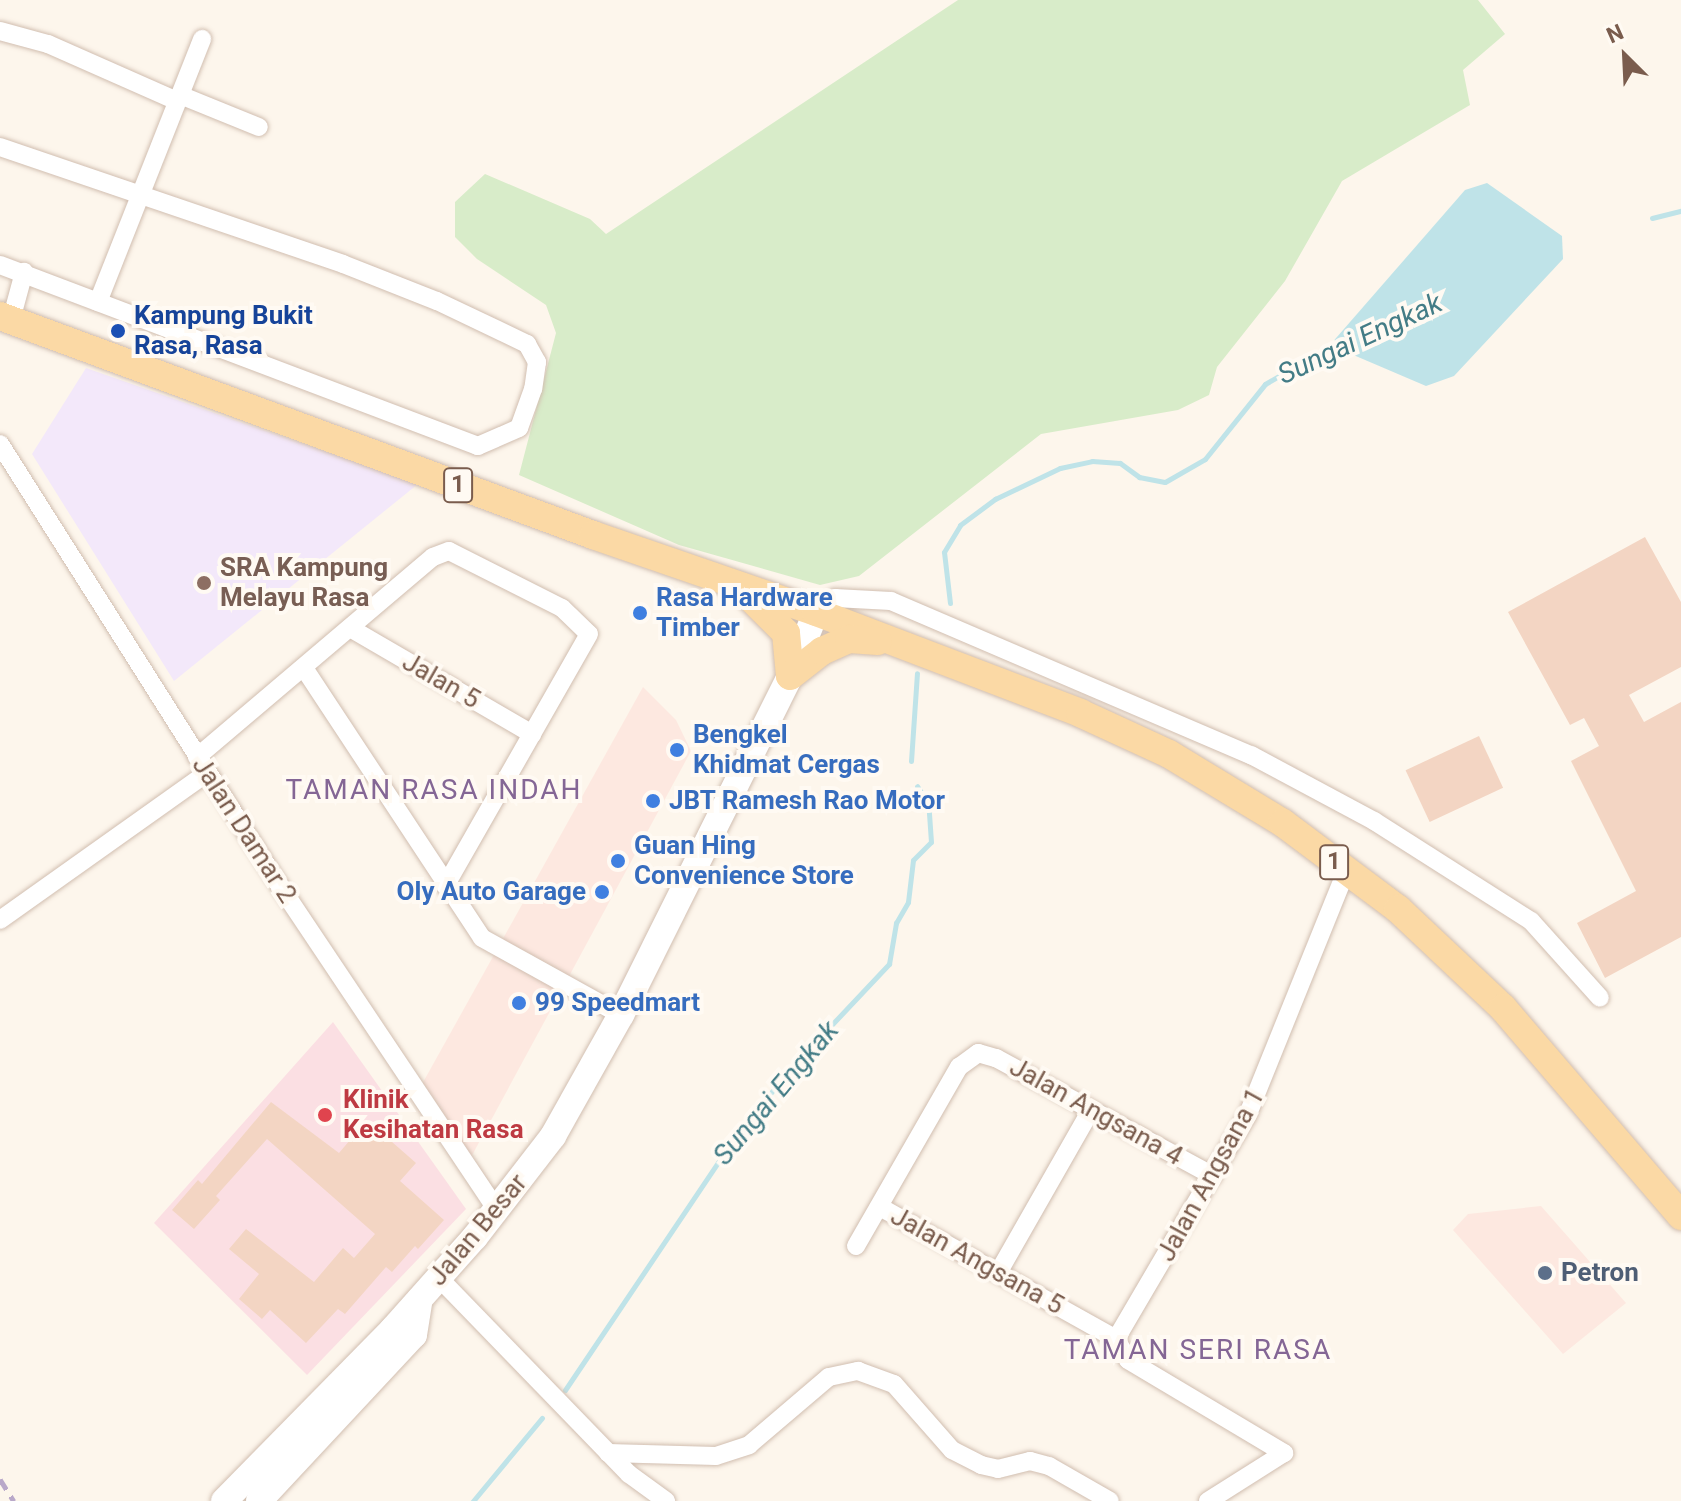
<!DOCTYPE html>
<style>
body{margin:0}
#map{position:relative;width:1681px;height:1501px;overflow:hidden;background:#fdf6ec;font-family:Roboto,sans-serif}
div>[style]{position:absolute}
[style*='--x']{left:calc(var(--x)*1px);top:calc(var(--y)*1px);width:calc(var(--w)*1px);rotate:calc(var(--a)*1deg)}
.commercial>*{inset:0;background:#fde8e0}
.education>*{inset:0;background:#f3e8fa}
.medical>*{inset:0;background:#fbdfe3}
.green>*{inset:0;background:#d8ecc9}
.water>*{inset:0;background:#bfe3e8}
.stream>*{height:5px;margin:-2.5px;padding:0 2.5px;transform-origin:2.5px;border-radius:2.5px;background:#bfe3e8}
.building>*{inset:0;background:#f3d5c3;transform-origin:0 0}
.roads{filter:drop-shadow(0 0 2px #d1beb0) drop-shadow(0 0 2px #d1beb0)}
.street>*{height:18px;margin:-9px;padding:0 9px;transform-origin:9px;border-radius:9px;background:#fff}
.secondary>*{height:26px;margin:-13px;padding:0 13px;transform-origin:13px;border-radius:13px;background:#fff}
.primary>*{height:28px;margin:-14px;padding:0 14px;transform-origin:14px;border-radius:14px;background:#fbd9a5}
.rail>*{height:5px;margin-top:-2.5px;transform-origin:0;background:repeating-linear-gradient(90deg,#b9a8c9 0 12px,transparent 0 20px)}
.dots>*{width:22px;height:22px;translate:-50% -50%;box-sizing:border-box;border:4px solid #fffaf3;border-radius:50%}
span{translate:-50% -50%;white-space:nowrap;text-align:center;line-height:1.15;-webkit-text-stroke:8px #fffaf3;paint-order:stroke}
.shield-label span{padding:2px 6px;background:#fffaf3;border:2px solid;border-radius:6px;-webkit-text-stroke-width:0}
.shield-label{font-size:24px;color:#7a5c4d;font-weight:700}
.transit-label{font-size:26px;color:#164399;font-weight:700}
.left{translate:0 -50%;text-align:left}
.education-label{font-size:26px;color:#785e54;font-weight:700}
.shop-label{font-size:26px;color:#366cbe;font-weight:700}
.right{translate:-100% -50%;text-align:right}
.street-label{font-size:26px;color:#7a5c4d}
.health-label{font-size:26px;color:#be3a42;font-weight:700}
.service-label{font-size:26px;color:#4e5e75;font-weight:700}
.water-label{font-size:28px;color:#437c86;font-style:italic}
.neighbourhood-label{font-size:28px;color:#846695;letter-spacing:2px}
.north{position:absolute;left:1585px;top:16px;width:80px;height:80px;-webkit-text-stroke:6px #fffaf3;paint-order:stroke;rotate:336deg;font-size:22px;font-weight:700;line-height:32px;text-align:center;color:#7a5c4d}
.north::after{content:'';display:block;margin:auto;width:28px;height:36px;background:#7a5c4d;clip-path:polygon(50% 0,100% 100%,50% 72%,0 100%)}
</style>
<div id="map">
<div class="commercial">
<div style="clip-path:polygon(643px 687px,676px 720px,691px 751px,470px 1159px,421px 1086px)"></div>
<div style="clip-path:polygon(1541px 1206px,1626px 1303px,1563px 1354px,1453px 1230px,1468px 1214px)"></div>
</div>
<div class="education">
<div style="clip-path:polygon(86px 368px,418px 484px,174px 681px,32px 454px)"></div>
</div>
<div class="medical">
<div style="clip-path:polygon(333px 1022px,466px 1209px,307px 1375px,154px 1223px)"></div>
</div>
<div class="green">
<div style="clip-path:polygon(958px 0,1478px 0,1505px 34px,1463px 70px,1470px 105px,1342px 181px,1285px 281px,1217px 367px,1209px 395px,1178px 410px,1041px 434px,859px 576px,820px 585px,679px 545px,519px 475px,556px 333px,546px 305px,477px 259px,455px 237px,455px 202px,485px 174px,590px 219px,606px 234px)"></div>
</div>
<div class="water">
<div style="clip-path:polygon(1487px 183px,1562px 236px,1563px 259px,1454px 376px,1426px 386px,1330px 345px,1465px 190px)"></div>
</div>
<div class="stream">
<div style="--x:1652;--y:218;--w:30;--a:-14"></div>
<div style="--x:950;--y:603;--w:51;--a:-96.7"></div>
<div style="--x:944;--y:552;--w:31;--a:-59"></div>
<div style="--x:960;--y:525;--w:44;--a:-36.6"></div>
<div style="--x:995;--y:499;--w:72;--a:-25.5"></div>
<div style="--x:1060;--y:468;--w:33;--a:-12"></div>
<div style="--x:1092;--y:461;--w:28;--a:4"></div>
<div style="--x:1120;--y:463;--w:24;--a:36"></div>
<div style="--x:1139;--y:477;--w:26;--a:11"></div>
<div style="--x:1165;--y:482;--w:46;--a:-29.9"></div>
<div style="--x:1205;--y:459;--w:96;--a:-51.3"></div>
<div style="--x:1265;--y:384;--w:82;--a:-30"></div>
<div style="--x:911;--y:761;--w:88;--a:-86.1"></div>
<div style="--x:565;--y:1390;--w:301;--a:-56.1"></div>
<div style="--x:733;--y:1140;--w:90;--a:-51.3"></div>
<div style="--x:789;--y:1070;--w:146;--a:-46.7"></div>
<div style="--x:889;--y:964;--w:42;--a:-80.3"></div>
<div style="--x:896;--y:923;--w:24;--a:-60"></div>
<div style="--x:908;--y:902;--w:42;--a:-83.2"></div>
<div style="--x:913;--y:860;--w:25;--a:-45"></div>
<div style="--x:931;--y:842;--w:39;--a:-94"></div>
<div style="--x:928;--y:803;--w:20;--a:-123"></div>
<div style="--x:473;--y:1501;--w:108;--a:-50.3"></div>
</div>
<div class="building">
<div style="clip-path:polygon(1645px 537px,1681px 602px,1681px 667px,1629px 695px,1644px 722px,1681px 702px,1681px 937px,1605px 978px,1577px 923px,1636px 891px,1571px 761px,1599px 746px,1584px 718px,1570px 725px,1508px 612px)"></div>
<div style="left:1479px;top:736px;width:57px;height:81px;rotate:65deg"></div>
<div style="clip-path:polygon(271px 1102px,339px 1153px,367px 1120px,416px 1163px,400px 1181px,444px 1220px,418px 1249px,415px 1246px,392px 1272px,386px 1267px,345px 1314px,338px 1309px,306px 1343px,270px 1310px,262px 1319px,239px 1299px,259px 1274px,229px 1249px,246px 1229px,314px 1282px,343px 1248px,354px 1258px,375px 1234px,267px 1139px,216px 1196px,220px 1200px,194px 1229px,172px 1210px,198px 1180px,202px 1184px)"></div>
</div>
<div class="roads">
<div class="street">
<div style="--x:0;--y:31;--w:50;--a:15.2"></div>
<div style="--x:48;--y:44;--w:141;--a:23.8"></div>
<div style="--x:180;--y:95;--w:85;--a:22.1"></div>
<div style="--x:0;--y:147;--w:362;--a:18.8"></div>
<div style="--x:343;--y:264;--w:101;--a:21.5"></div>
<div style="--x:437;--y:301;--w:100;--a:25.5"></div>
<div style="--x:527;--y:344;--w:21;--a:61"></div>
<div style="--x:537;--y:362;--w:27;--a:98"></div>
<div style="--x:533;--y:389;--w:41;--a:109.7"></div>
<div style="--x:519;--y:428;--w:45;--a:156.3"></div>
<div style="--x:478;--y:446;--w:511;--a:-159.26"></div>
<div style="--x:98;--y:302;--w:283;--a:-68.4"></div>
<div style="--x:11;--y:320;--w:50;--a:-74.8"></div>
<div style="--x:0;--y:444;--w:520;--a:57.66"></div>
<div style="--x:278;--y:883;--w:394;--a:56.2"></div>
<div style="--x:816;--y:612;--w:24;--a:-36"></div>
<div style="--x:835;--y:598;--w:56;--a:3.1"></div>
<div style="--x:891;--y:601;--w:392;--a:23.2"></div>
<div style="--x:1251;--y:755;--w:140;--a:28.2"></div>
<div style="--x:1374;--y:821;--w:186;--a:32.5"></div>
<div style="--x:1531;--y:921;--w:103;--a:48.1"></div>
<div style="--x:350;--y:628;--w:211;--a:30.2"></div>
<div style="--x:304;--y:668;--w:323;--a:56.6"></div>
<div style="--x:482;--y:938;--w:159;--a:29"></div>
<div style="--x:197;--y:757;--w:309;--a:-40.3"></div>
<div style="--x:433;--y:557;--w:17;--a:-21"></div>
<div style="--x:449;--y:551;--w:127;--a:26.8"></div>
<div style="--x:562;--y:608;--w:37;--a:44"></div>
<div style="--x:589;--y:634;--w:290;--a:119.7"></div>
<div style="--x:0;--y:920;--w:254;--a:-35.4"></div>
<div style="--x:880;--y:1207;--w:270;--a:29.2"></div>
<div style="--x:856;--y:1246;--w:207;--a:-60.1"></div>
<div style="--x:959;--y:1067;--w:24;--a:-36"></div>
<div style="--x:978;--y:1053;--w:19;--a:16"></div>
<div style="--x:996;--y:1058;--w:247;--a:28.5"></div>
<div style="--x:998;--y:1273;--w:188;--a:-60.3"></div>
<div style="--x:439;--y:1278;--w:273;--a:45.9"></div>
<div style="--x:629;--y:1474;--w:46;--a:36.1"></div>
<div style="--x:1116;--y:1339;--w:261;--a:-59.6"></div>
<div style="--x:1248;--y:1114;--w:262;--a:-68"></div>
<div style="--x:1116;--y:1339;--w:24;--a:60"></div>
<div style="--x:1128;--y:1360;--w:182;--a:30.8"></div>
<div style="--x:1284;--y:1453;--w:90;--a:147.7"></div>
<div style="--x:608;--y:1453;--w:108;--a:1.6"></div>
<div style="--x:716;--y:1456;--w:35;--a:-18"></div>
<div style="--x:749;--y:1445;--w:105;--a:-40.4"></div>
<div style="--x:829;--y:1377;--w:30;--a:-12"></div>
<div style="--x:858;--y:1371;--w:38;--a:20"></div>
<div style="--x:894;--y:1384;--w:88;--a:48.7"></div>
<div style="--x:952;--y:1450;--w:33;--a:27"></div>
<div style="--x:981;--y:1465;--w:17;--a:13"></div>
<div style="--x:998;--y:1469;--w:33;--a:-14"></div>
<div style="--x:1030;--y:1461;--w:20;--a:15"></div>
<div style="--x:1049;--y:1466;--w:70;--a:29.8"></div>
</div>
<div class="secondary">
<div style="--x:224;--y:1501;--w:241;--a:-45.5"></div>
<div style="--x:393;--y:1329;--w:123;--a:-48.3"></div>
<div style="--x:475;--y:1237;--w:128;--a:-52.3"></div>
<div style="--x:553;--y:1136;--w:139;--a:-60.7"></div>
<div style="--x:621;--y:1015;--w:379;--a:-63.5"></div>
<div style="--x:790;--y:676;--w:69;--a:-67.9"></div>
<div style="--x:259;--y:1501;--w:227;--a:-47"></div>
<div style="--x:414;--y:1335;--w:36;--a:-81"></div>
</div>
<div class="primary">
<div style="--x:0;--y:316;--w:632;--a:20.27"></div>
<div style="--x:593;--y:535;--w:236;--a:19"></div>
<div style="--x:816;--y:612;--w:283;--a:20.9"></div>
<div style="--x:1080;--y:713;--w:98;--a:24.7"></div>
<div style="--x:1169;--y:754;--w:133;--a:31.2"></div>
<div style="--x:1283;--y:823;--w:144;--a:36.8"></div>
<div style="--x:1398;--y:909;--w:144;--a:43.3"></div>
<div style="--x:1503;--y:1008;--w:274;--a:49.4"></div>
<div style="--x:747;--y:594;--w:55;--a:45"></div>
<div style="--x:786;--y:633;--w:43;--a:84.7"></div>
<div style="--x:790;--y:676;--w:41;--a:-38"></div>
<div style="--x:822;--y:651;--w:30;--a:-24"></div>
<div style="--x:849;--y:639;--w:29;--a:4"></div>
</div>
</div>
<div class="rail">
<div style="--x:0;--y:1479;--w:26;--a:58"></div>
</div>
<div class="dots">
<div style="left:118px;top:331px;background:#1a4fb4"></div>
<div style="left:204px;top:583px;background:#8d6e63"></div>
<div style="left:640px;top:613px;background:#3f7fe0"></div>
<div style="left:677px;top:750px;background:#3f7fe0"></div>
<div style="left:653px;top:801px;background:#3f7fe0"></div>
<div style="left:618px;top:861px;background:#3f7fe0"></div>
<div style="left:602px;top:892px;background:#3f7fe0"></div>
<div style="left:519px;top:1003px;background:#3f7fe0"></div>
<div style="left:325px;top:1115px;background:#e0444e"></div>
<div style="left:1545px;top:1273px;background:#5c6f8a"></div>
</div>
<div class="shield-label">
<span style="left:458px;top:485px">1</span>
<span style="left:1334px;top:862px">1</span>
</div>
<div class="transit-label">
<span class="left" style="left:134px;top:331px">Kampung Bukit<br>Rasa, Rasa</span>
</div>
<div class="education-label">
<span class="left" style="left:220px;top:583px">SRA Kampung<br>Melayu Rasa</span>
</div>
<div class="shop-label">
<span class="left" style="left:656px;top:613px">Rasa Hardware<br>Timber</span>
<span class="left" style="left:693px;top:750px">Bengkel<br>Khidmat Cergas</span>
<span class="left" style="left:669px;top:801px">JBT Ramesh Rao Motor</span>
<span class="left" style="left:634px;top:861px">Guan Hing<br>Convenience Store</span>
<span class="right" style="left:586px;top:892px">Oly Auto Garage</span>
<span class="left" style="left:535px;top:1003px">99 Speedmart</span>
</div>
<div class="street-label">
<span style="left:441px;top:681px;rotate:30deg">Jalan 5</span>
<span style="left:244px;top:830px;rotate:57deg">Jalan Damar 2</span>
<span style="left:1096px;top:1112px;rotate:29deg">Jalan Angsana 4</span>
<span style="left:1211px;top:1175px;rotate:-61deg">Jalan Angsana 1</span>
<span style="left:478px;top:1230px;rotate:-50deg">Jalan Besar</span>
<span style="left:977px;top:1261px;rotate:29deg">Jalan Angsana 5</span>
</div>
<div class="health-label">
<span class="left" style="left:343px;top:1115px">Klinik<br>Kesihatan Rasa</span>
</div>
<div class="service-label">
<span class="left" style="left:1561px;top:1273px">Petron</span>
</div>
<div class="water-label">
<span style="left:1360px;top:339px;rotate:-25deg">Sungai Engkak</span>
<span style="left:776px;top:1093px;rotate:-50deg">Sungai Engkak</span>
</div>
<div class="neighbourhood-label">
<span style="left:434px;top:790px">TAMAN RASA INDAH</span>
<span style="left:1198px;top:1350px">TAMAN SERI RASA</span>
</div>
<div class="north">N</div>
</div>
